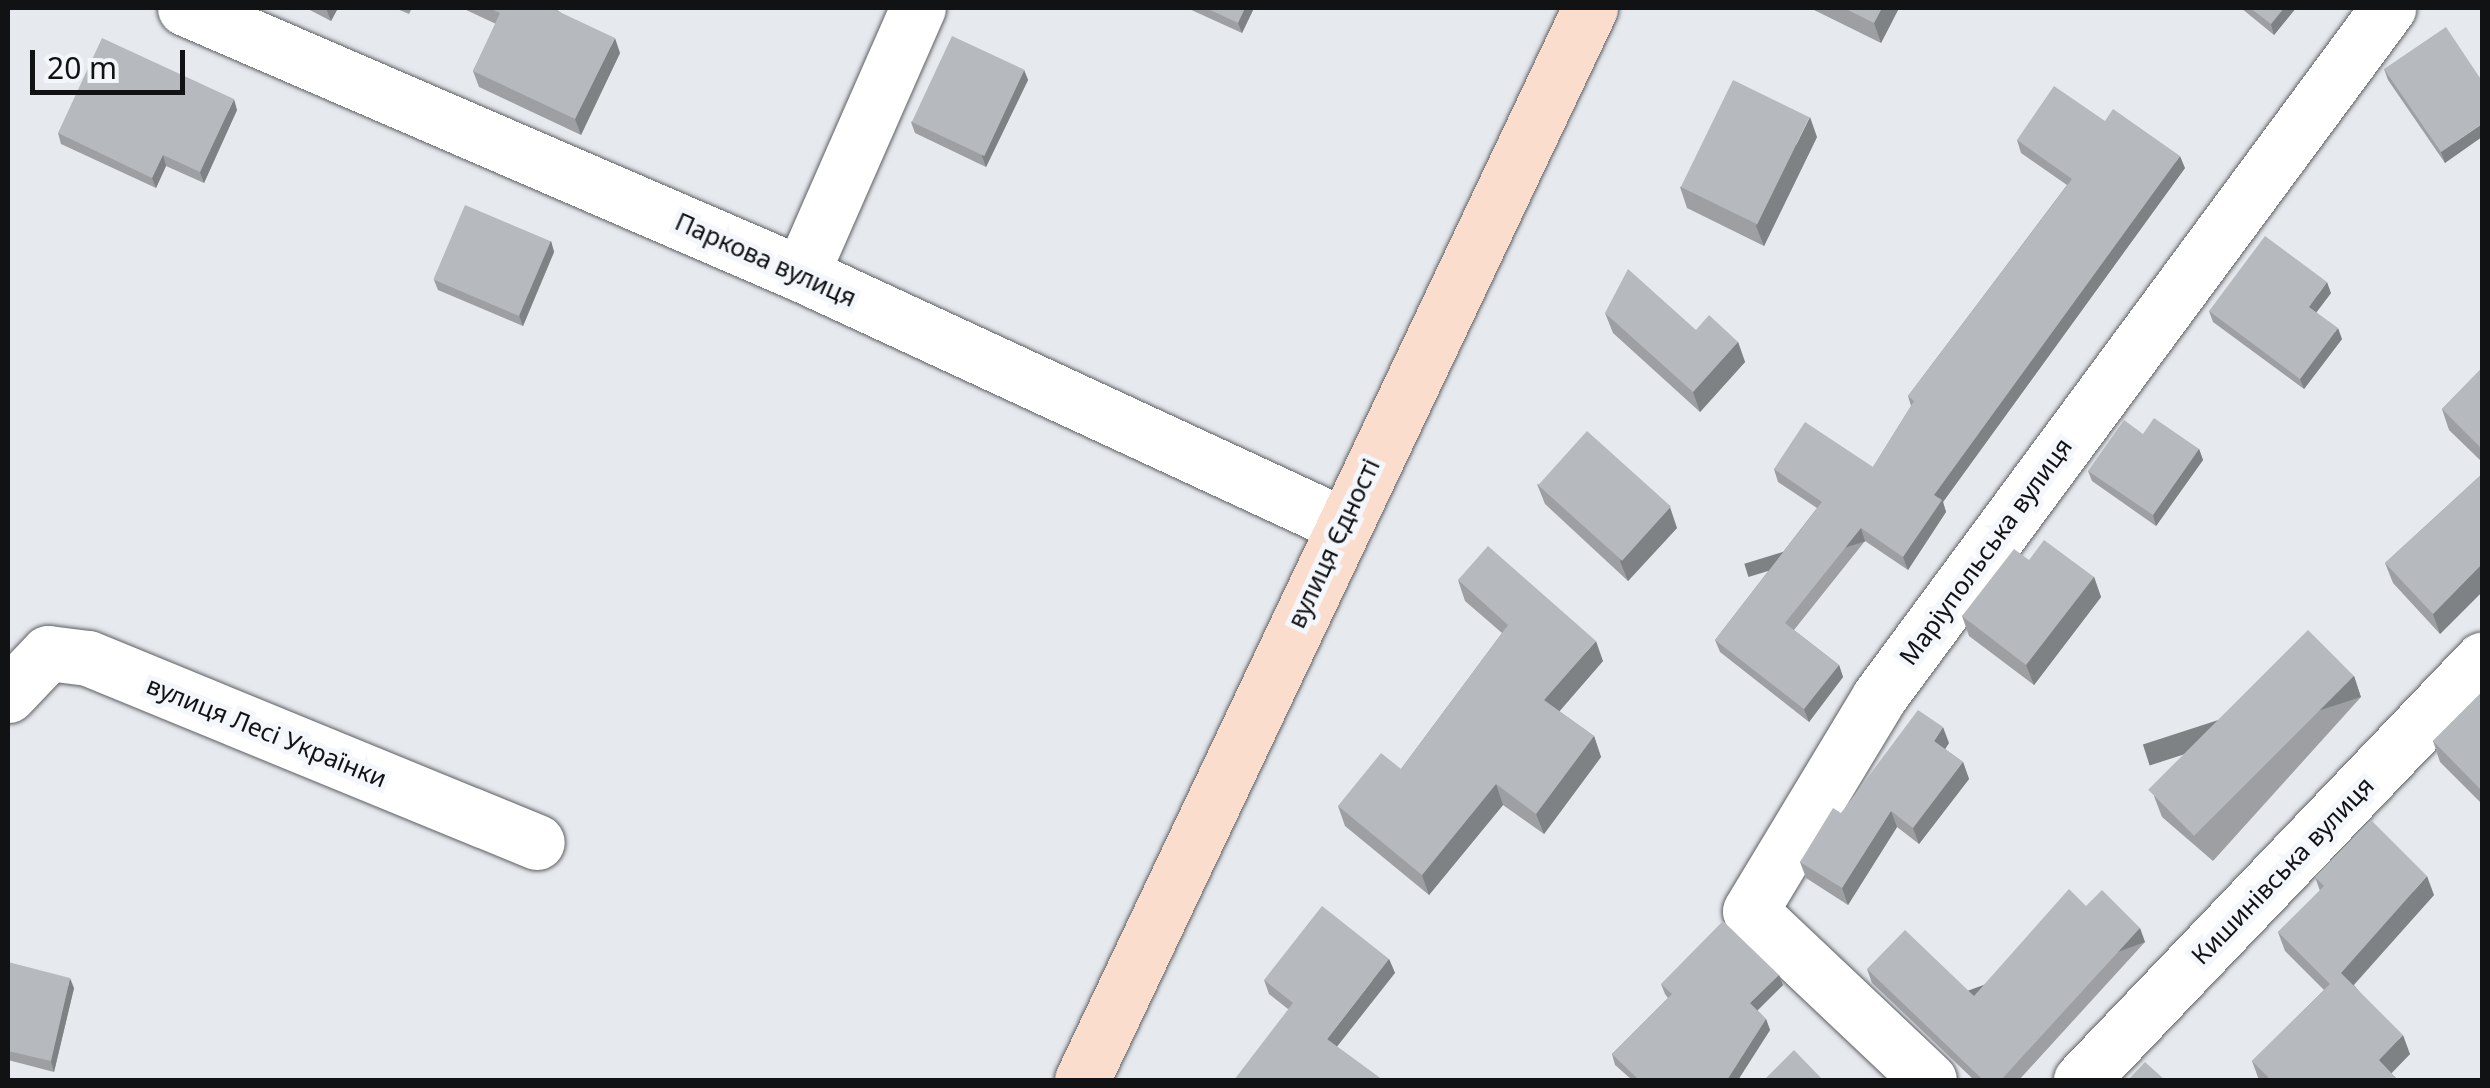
<!DOCTYPE html>
<meta charset="utf-8">
<style>
body{margin:0}
#map{position:relative;width:2490px;height:1088px;overflow:hidden;background:#e6e9ed;font-family:"Noto Sans",sans-serif}
div>[style]{position:absolute}
[style*='--x']{left:calc(var(--x)*1px);top:calc(var(--y)*1px);width:calc(var(--w)*1px);rotate:calc(var(--a)*1deg)}
.roads{filter:drop-shadow(0 0 2px #5d5f63) drop-shadow(0 0 2px #5d5f63)}
.street>*{height:55px;margin:-27.5px;padding:0 27.5px;transform-origin:27.5px;border-radius:27.5px;background:#fff}
.secondary>*{height:55px;margin:-27.5px;padding:0 27.5px;transform-origin:27.5px;border-radius:27.5px;background:#fbddce}
.wall>*{inset:0;background:#9d9fa3}
.shaded-wall>*{inset:0;background:#7f8284;transform-origin:0 0}
.building>*{inset:0;background:#b6b9bd;transform-origin:0 0}
span{translate:-50% -50%;white-space:nowrap;text-align:center;line-height:1.15;-webkit-text-stroke:10px #f3f6fa;paint-order:stroke}
.street-label{font-size:25px;color:#111214}
.frame{position:absolute;inset:0;border:10px solid #111214;pointer-events:none}
.scale{position:absolute;left:30px;top:50px;width:155px;height:45px;box-sizing:border-box;border:5px solid #111214;border-top:0;padding-left:12px;font-size:30px;line-height:35px;white-space:nowrap;color:#111214;-webkit-text-stroke:8px #f3f6fa;paint-order:stroke}
</style>
<div id="map">
<div class="roads">
<div class="street">
<div style="--x:185;--y:8;--w:671;--a:23.36"></div>
<div style="--x:801;--y:274;--w:595;--a:24.84"></div>
<div style="--x:801;--y:274;--w:291;--a:-66.3"></div>
<div style="--x:8;--y:695;--w:58;--a:-46.4"></div>
<div style="--x:48;--y:653;--w:40;--a:7.1"></div>
<div style="--x:88;--y:658;--w:485;--a:22.3"></div>
<div style="--x:1929;--y:1080;--w:246;--a:-136.6"></div>
<div style="--x:1750;--y:911;--w:250;--a:-58.9"></div>
<div style="--x:1879;--y:697;--w:857;--a:-53.54"></div>
<div style="--x:2081;--y:1080;--w:581;--a:-46.33"></div>
</div>
<div class="secondary">
<div style="--x:1082;--y:1080;--w:1186;--a:-64.64"></div>
</div>
</div>
<div class="wall">
<div style="clip-path:polygon(306px 8px,338px 8px,331px 21px)"></div>
<div style="clip-path:polygon(395px 8px,412px 8px,409px 14px)"></div>
<div style="clip-path:polygon(462px 8px,559px 8px,557px 10px,620px 53px,581px 135px,479px 87px,473px 71px,496px 24px)"></div>
<div style="clip-path:polygon(1187px 8px,1254px 8px,1242px 33px)"></div>
<div style="clip-path:polygon(1810px 8px,1899px 8px,1881px 43px)"></div>
<div style="clip-path:polygon(2241px 8px,2296px 8px,2274px 35px)"></div>
<div style="clip-path:polygon(2384px 69px,2482px 81px,2445px 163px,2388px 80px)"></div>
<div style="clip-path:polygon(1024px 70px,1028px 80px,986px 167px,915px 133px,911px 122px)"></div>
<div style="clip-path:polygon(237px 110px,204px 183px,166px 166px,156px 188px,61px 144px,58px 133px)"></div>
<div style="clip-path:polygon(2105px 121px,2185px 168px,1943px 502px,1946px 512px,1908px 570px,1865px 541px,1794px 630px,1839px 665px,1843px 677px,1809px 722px,1720px 652px,1715px 640px,1817px 508px,1778px 482px,1774px 469px,1873px 467px,1911px 406px,1908px 396px,2067px 185px,2021px 153px,2017px 140px)"></div>
<div style="clip-path:polygon(1817px 137px,1764px 246px,1687px 208px,1680px 187px)"></div>
<div style="clip-path:polygon(551px 241px,554px 252px,523px 326px,438px 290px,434px 280px)"></div>
<div style="clip-path:polygon(2331px 293px,2316px 312px,2342px 339px,2304px 389px,2213px 322px,2209px 311px)"></div>
<div style="clip-path:polygon(1605px 313px,1696px 330px,1738px 342px,1745px 362px,1700px 412px,1613px 333px)"></div>
<div style="clip-path:polygon(2482px 368px,2482px 462px,2449px 430px,2442px 409px)"></div>
<div style="clip-path:polygon(2143px 434px,2199px 449px,2203px 460px,2156px 526px,2092px 481px,2088px 471px)"></div>
<div style="clip-path:polygon(2482px 474px,2482px 592px,2440px 634px,2393px 583px,2385px 563px)"></div>
<div style="clip-path:polygon(1537px 484px,1677px 528px,1628px 581px,1545px 504px)"></div>
<div style="clip-path:polygon(2029px 560px,2094px 577px,2101px 597px,2034px 685px,1969px 636px,1962px 616px)"></div>
<div style="clip-path:polygon(1458px 580px,1603px 661px,1559px 711px,1594px 736px,1601px 757px,1544px 834px,1503px 805px,1429px 895px,1345px 826px,1338px 806px,1401px 769px,1502px 633px,1465px 601px)"></div>
<div style="clip-path:polygon(2354px 676px,2361px 697px,2213px 861px,2162px 817px,2154px 796px)"></div>
<div style="clip-path:polygon(2482px 692px,2482px 804px,2440px 762px,2433px 741px)"></div>
<div style="clip-path:polygon(1949px 743px,1945px 749px,1963px 762px,1969px 779px,1919px 844px,1897px 827px,1848px 905px,1806px 878px,1800px 862px,1841px 813px)"></div>
<div style="clip-path:polygon(2315px 877px,2434px 895px,2354px 985px,2410px 1054px,2391px 1073px,2398px 1080px,2259px 1080px,2252px 1061px,2324px 990px,2285px 951px,2278px 932px,2320px 891px)"></div>
<div style="clip-path:polygon(2086px 906px,2145px 942px,2019px 1080px,1974px 1080px,1872px 983px,1867px 969px,1974px 996px)"></div>
<div style="clip-path:polygon(1389px 959px,1395px 973px,1288px 1009px,1269px 994px,1264px 980px)"></div>
<div style="clip-path:polygon(8px 962px,74px 988px,54px 1072px,8px 1060px)"></div>
<div style="clip-path:polygon(1779px 975px,1783px 985px,1757px 1010px,1766px 1019px,1770px 1030px,1738px 1080px,1632px 1080px,1615px 1065px,1612px 1054px,1668px 998px,1665px 994px,1661px 984px)"></div>
</div>
<div class="shaded-wall">
<div style="clip-path:polygon(326px 8px,338px 8px,331px 21px)"></div>
<div style="clip-path:polygon(1245px 8px,1254px 8px,1242px 33px,1238px 23px)"></div>
<div style="clip-path:polygon(1882px 8px,1899px 8px,1881px 43px,1874px 23px)"></div>
<div style="clip-path:polygon(2284px 8px,2296px 8px,2274px 35px,2271px 24px)"></div>
<div style="clip-path:polygon(615px 38px,620px 53px,581px 135px,575px 119px)"></div>
<div style="clip-path:polygon(1024px 70px,1028px 80px,986px 167px,982px 156px)"></div>
<div style="clip-path:polygon(234px 99px,237px 110px,204px 183px,200px 172px)"></div>
<div style="clip-path:polygon(1810px 117px,1817px 137px,1764px 246px,1756px 226px)"></div>
<div style="clip-path:polygon(2482px 124px,2482px 137px,2445px 163px,2441px 152px)"></div>
<div style="clip-path:polygon(163px 155px,166px 166px,156px 188px,152px 178px)"></div>
<div style="clip-path:polygon(2180px 156px,2185px 168px,1943px 502px,1946px 512px,1908px 570px,1903px 557px,1934px 495px)"></div>
<div style="clip-path:polygon(551px 241px,554px 252px,523px 326px,519px 315px)"></div>
<div style="clip-path:polygon(2327px 282px,2331px 293px,2313px 317px,2309px 307px)"></div>
<div style="clip-path:polygon(2338px 328px,2342px 339px,2304px 389px,2300px 379px)"></div>
<div style="clip-path:polygon(1738px 342px,1745px 362px,1700px 412px,1693px 392px)"></div>
<div style="clip-path:polygon(2199px 449px,2203px 460px,2156px 526px,2153px 515px)"></div>
<div style="clip-path:polygon(1670px 507px,1677px 528px,1628px 581px,1620px 561px)"></div>
<div style="left:1861px;top:528px;width:14px;height:122px;rotate:73deg"></div>
<div style="clip-path:polygon(2482px 564px,2482px 592px,2440px 634px,2433px 614px)"></div>
<div style="clip-path:polygon(2094px 577px,2101px 597px,2034px 685px,2026px 665px)"></div>
<div style="clip-path:polygon(1596px 641px,1603px 661px,1552px 720px,1544px 700px)"></div>
<div style="clip-path:polygon(1839px 665px,1843px 677px,1809px 722px,1804px 709px)"></div>
<div style="left:2354px;top:676px;width:22px;height:222px;rotate:72deg"></div>
<div style="clip-path:polygon(1943px 727px,1949px 743px,1940px 757px,1934px 741px)"></div>
<div style="clip-path:polygon(1594px 736px,1601px 757px,1544px 834px,1536px 814px)"></div>
<div style="clip-path:polygon(1963px 762px,1969px 779px,1919px 844px,1913px 828px)"></div>
<div style="clip-path:polygon(1496px 784px,1503px 805px,1429px 895px,1422px 875px)"></div>
<div style="clip-path:polygon(1891px 811px,1897px 827px,1848px 905px,1842px 888px)"></div>
<div style="clip-path:polygon(2427px 876px,2434px 895px,2348px 991px,2341px 973px)"></div>
<div style="left:2140px;top:928px;width:15px;height:206px;rotate:70deg"></div>
<div style="clip-path:polygon(1389px 959px,1395px 973px,1332px 1053px,1327px 1039px)"></div>
<div style="clip-path:polygon(1779px 975px,1783px 985px,1754px 1014px,1750px 1003px)"></div>
<div style="clip-path:polygon(70px 978px,74px 988px,54px 1072px,51px 1061px)"></div>
<div style="clip-path:polygon(1766px 1019px,1770px 1030px,1738px 1080px,1727px 1080px)"></div>
<div style="clip-path:polygon(2403px 1035px,2410px 1054px,2386px 1079px,2379px 1060px)"></div>
</div>
<div class="building">
<div style="clip-path:polygon(489px 8px,551px 8px,615px 38px,575px 119px,473px 71px,500px 13px)"></div>
<div style="clip-path:polygon(1206px 8px,1245px 8px,1238px 23px)"></div>
<div style="clip-path:polygon(1844px 8px,1882px 8px,1874px 23px)"></div>
<div style="clip-path:polygon(2250px 8px,2284px 8px,2271px 24px)"></div>
<div style="clip-path:polygon(2446px 27px,2482px 81px,2482px 124px,2441px 152px,2384px 69px)"></div>
<div style="left:952px;top:36px;width:80px;height:95px;rotate:25deg"></div>
<div style="clip-path:polygon(102px 38px,234px 99px,200px 172px,163px 155px,152px 178px,58px 133px)"></div>
<div style="left:1733px;top:80px;width:85px;height:119px;rotate:26deg"></div>
<div style="clip-path:polygon(2054px 86px,2105px 121px,2113px 109px,2180px 156px,1934px 495px,1942px 500px,1903px 557px,1861px 528px,1785px 623px,1839px 665px,1804px 709px,1715px 640px,1822px 502px,1774px 469px,1805px 422px,1873px 467px,1914px 401px,1908px 396px,2072px 179px,2017px 140px)"></div>
<div style="left:465px;top:205px;width:93px;height:81px;rotate:23deg"></div>
<div style="clip-path:polygon(2265px 236px,2327px 282px,2309px 307px,2338px 328px,2300px 379px,2209px 311px)"></div>
<div style="clip-path:polygon(1628px 269px,1696px 330px,1709px 315px,1738px 342px,1693px 392px,1605px 313px)"></div>
<div style="clip-path:polygon(2482px 368px,2482px 449px,2442px 409px)"></div>
<div style="clip-path:polygon(2154px 418px,2199px 449px,2153px 515px,2088px 471px,2124px 420px,2143px 434px)"></div>
<div style="left:1587px;top:431px;width:113px;height:73px;rotate:42deg"></div>
<div style="clip-path:polygon(2482px 474px,2482px 564px,2433px 614px,2385px 563px)"></div>
<div style="clip-path:polygon(2044px 540px,2094px 577px,2026px 665px,1962px 616px,2014px 549px,2029px 560px)"></div>
<div style="clip-path:polygon(1488px 546px,1596px 641px,1544px 700px,1594px 736px,1536px 814px,1496px 784px,1422px 875px,1338px 806px,1381px 753px,1401px 769px,1508px 625px,1458px 580px)"></div>
<div style="left:2308px;top:630px;width:65px;height:226px;rotate:45deg"></div>
<div style="clip-path:polygon(2482px 692px,2482px 791px,2433px 741px)"></div>
<div style="clip-path:polygon(1918px 710px,1943px 727px,1934px 741px,1963px 762px,1913px 828px,1891px 811px,1842px 888px,1800px 862px,1833px 808px,1841px 813px)"></div>
<div style="clip-path:polygon(2371px 820px,2427px 876px,2341px 973px,2403px 1035px,2379px 1060px,2398px 1080px,2271px 1080px,2252px 1061px,2330px 984px,2278px 932px,2324px 886px,2315px 877px)"></div>
<div style="clip-path:polygon(2069px 889px,2086px 906px,2102px 890px,2140px 928px,2001px 1080px,1983px 1080px,1867px 969px,1905px 930px,1974px 996px)"></div>
<div style="clip-path:polygon(1322px 906px,1389px 959px,1327px 1039px,1383px 1080px,1234px 1080px,1293px 1003px,1264px 980px)"></div>
<div style="clip-path:polygon(1723px 921px,1779px 975px,1750px 1003px,1766px 1019px,1727px 1080px,1639px 1080px,1612px 1054px,1672px 994px,1661px 984px)"></div>
<div style="clip-path:polygon(8px 962px,70px 978px,51px 1061px,8px 1051px)"></div>
<div style="clip-path:polygon(1794px 1050px,1823px 1080px,1764px 1080px)"></div>
<div style="clip-path:polygon(2145px 1062px,2165px 1080px,2128px 1080px)"></div>
</div>
<div class="street-label">
<span style="left:766px;top:259px;rotate:24deg">Паркова вулиця</span>
<span style="left:1333px;top:543px;rotate:-65deg">вулиця Єдності</span>
<span style="left:1985px;top:551px;rotate:-54deg">Маріупольська вулиця</span>
<span style="left:267px;top:731px;rotate:22deg">вулиця Лесі Українки</span>
<span style="left:2282px;top:870px;rotate:-46deg">Кишинівська вулиця</span>
</div>
<div class="frame"></div>
<div class="scale">20 m</div>
</div>
